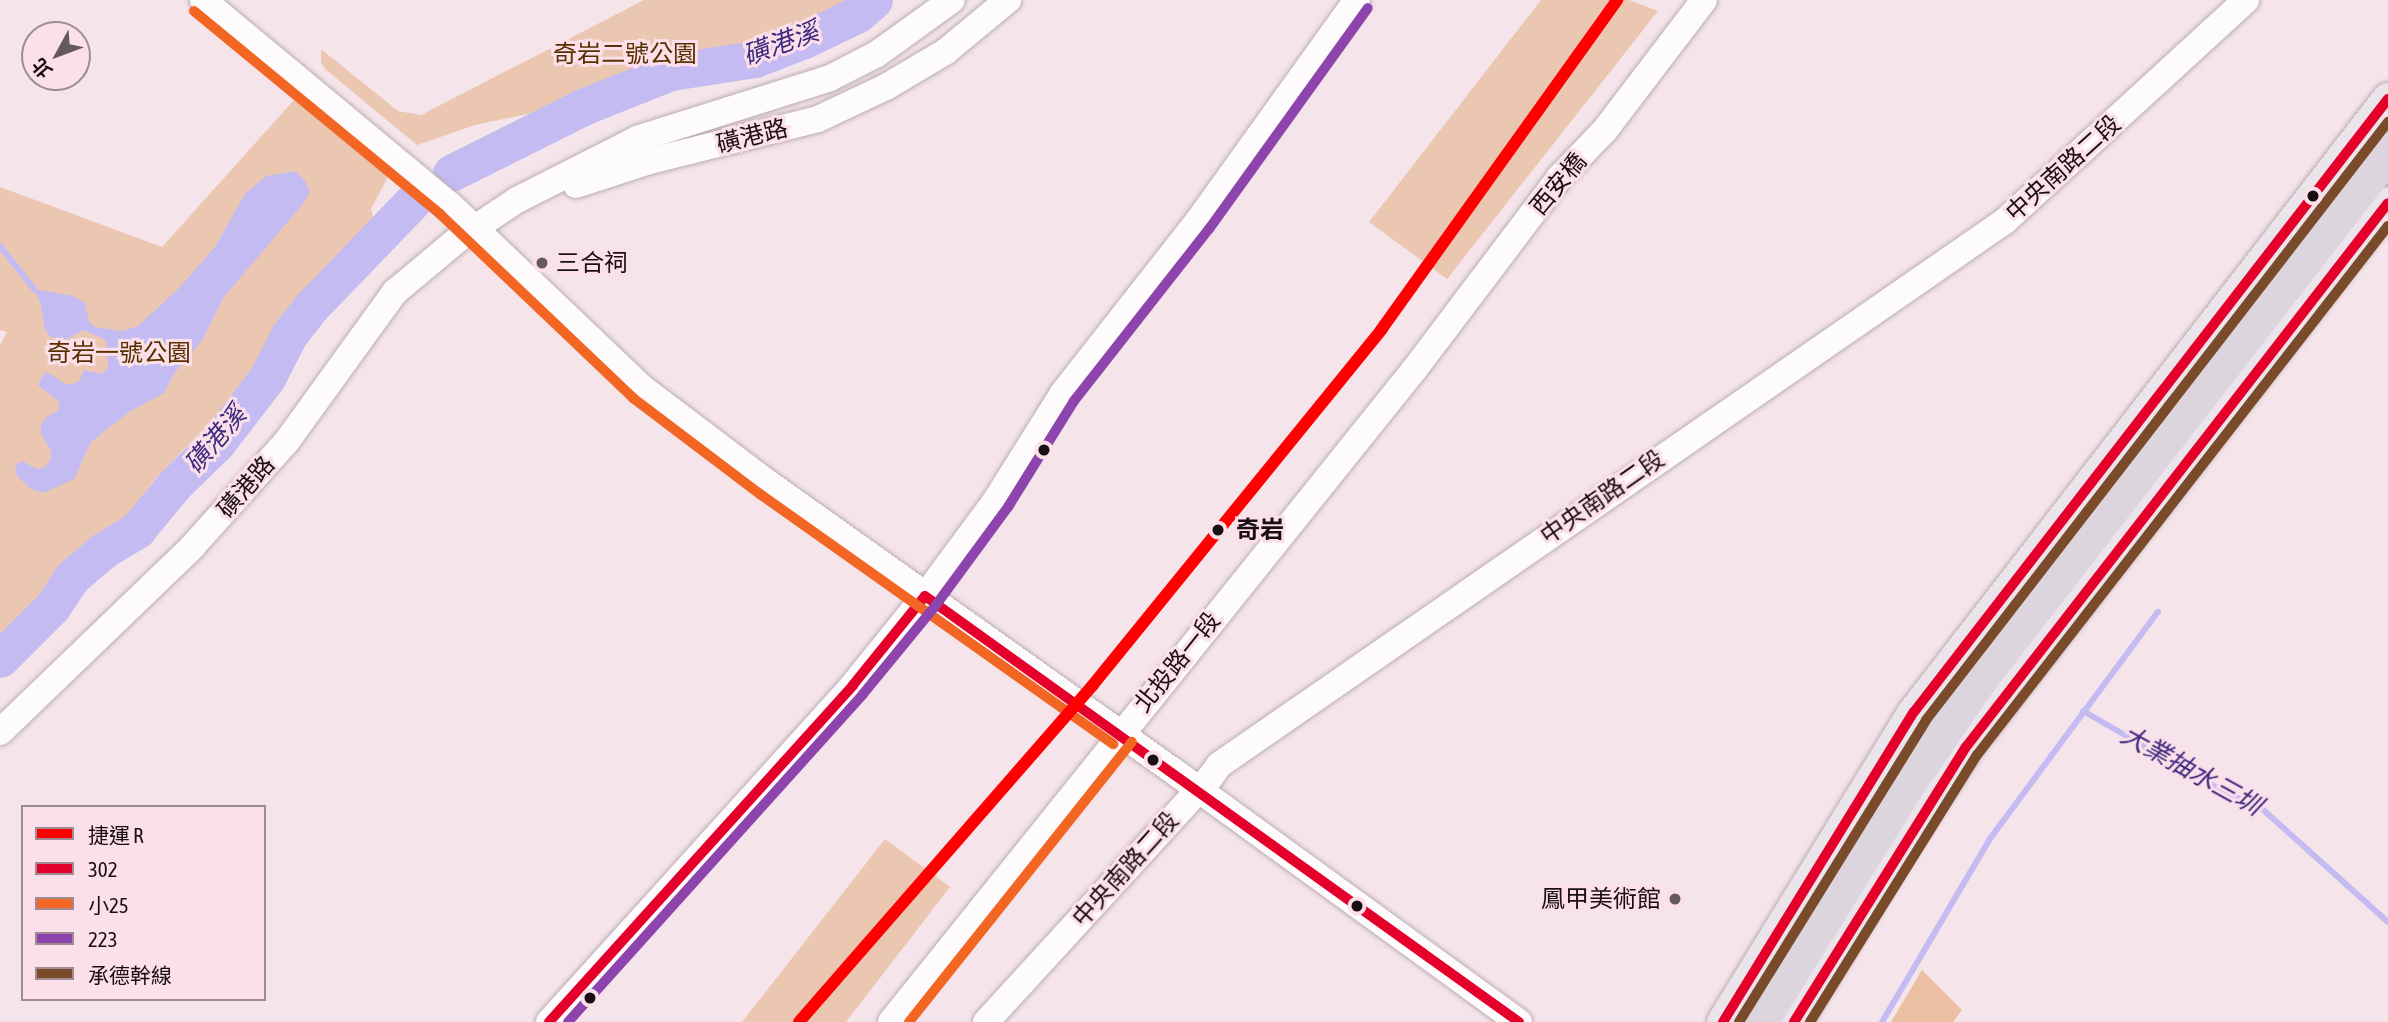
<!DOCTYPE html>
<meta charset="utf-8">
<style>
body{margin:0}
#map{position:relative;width:2388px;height:1022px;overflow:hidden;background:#f5e5eb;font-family:"Asap Condensed","Noto Sans TC",sans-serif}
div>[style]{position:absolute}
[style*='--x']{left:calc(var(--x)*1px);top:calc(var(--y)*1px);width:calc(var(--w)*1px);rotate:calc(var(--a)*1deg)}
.green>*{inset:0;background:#ebc7b2}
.forest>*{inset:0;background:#ebbfa2}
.water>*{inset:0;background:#c4bbf2}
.stream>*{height:6px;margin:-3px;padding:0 3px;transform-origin:3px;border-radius:3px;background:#c4bbf2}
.river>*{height:37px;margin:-18.5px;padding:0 18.5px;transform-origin:18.5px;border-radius:18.5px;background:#c4bbf2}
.roads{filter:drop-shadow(0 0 2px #bbadb2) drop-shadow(0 0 2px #bbadb2)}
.minor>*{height:26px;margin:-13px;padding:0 13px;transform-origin:13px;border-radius:13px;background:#fefbfc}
.major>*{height:33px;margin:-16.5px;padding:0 16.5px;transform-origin:16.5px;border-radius:16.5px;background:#ebe4ea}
.highway>*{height:38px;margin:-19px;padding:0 19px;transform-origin:19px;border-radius:19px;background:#ddd5dd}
.bus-1>*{height:10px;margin:-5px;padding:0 5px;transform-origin:5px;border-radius:5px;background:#e4002b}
.bus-2>*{height:10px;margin:-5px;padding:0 5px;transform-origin:5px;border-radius:5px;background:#f26522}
.bus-3>*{height:10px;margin:-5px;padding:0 5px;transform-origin:5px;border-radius:5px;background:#8e44ad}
.bus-4>*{height:10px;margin:-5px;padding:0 5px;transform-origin:5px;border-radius:5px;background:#7a4b2a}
.metro-1>*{height:12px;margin:-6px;padding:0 6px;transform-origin:6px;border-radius:6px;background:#f00}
.dots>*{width:19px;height:19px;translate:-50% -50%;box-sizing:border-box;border:4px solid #fbdfe9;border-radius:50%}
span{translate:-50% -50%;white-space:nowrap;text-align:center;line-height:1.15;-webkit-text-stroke:6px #fbdfe9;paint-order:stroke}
.park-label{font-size:24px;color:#5a2f00}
.street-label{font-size:24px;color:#190e12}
.poi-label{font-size:24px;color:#190e12}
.left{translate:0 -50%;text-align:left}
.right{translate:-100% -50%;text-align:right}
.stop-label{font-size:24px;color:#190e12;font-weight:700}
.water-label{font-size:26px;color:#3c2980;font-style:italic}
.legend{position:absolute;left:21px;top:805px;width:245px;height:196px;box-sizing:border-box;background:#fbdfe9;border:2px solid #a18b93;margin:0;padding:9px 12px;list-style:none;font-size:21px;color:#190e12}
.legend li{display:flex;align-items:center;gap:14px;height:35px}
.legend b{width:35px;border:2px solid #a18b93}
.north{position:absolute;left:21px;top:21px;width:70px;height:70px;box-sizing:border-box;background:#fbdfe9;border:2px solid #a18b93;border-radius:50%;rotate:229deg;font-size:19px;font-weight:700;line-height:28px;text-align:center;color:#190e12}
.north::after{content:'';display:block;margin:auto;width:24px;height:32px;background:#66595e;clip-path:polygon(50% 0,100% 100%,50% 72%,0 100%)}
</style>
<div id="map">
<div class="green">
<div style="clip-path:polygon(644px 0,850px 0,797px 29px,754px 45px,671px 67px,647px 88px,612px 102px,552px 109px,475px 125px,417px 145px,325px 69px,321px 62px,321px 49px,398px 111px,421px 115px)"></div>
<div style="clip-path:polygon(1541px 0,1629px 0,1658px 11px,1447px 279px,1369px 222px)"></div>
<div style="clip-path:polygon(294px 100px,304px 105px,389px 175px,371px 209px,374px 220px,290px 314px,255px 372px,230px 403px,155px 479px,124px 520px,79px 553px,65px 567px,38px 607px,0 645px,0 345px,7px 332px,0 330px,0 187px,162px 247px)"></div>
<div style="clip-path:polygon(885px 839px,950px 887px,846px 1022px,742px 1022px)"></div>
</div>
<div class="forest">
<div style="clip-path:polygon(1922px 970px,1962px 1010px,1953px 1022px,1891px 1022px)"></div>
</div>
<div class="water">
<div style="clip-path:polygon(295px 171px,305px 181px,310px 191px,303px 204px,224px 297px,203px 339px,175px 372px,164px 393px,129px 412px,91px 442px,74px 479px,43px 493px,31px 489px,17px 476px,15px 465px,22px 461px,37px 469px,45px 467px,50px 460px,51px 451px,41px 434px,41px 426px,45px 418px,59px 410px,59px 402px,38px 385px,41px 378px,47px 372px,65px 384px,73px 384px,80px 380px,84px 370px,101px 374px,108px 368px,106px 340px,83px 330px,68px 339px,50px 337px,44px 327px,41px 305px,34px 289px,74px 296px,85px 303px,89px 322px,95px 327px,123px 331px,138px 326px,179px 288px,215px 247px,245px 194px,266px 176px)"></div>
</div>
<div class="stream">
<div style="--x:0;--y:246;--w:55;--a:51.7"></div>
<div style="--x:2083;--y:711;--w:167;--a:29.8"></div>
<div style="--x:2228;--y:794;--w:33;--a:21"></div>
<div style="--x:2259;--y:806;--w:173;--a:42"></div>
<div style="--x:1882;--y:1022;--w:211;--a:-59.5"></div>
<div style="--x:1989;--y:840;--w:284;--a:-53.5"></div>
</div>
<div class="river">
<div style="--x:451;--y:173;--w:150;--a:-26.6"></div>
<div style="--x:585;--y:106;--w:92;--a:-21.6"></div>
<div style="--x:671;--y:72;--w:85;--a:-8.8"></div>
<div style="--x:755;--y:59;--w:53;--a:-21.2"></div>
<div style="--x:804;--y:40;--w:60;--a:-25.7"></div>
<div style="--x:858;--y:14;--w:21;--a:-41"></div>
<div style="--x:0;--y:659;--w:74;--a:-45"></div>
<div style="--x:52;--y:607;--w:36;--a:-56"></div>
<div style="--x:72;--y:577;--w:42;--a:-40.2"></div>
<div style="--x:104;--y:550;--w:39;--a:-31"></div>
<div style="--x:137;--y:530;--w:58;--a:-50.6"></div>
<div style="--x:174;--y:485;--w:60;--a:-44.3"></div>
<div style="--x:217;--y:443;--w:82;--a:-52.4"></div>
<div style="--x:267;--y:378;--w:48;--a:-62.9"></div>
<div style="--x:289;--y:335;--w:36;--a:-52"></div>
<div style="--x:311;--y:307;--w:146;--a:-46.1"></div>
</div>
<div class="roads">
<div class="minor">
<div style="--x:203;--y:0;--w:320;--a:39.7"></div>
<div style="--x:449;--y:204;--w:265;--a:43.6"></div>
<div style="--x:641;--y:387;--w:159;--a:37.1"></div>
<div style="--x:768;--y:483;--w:501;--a:35.4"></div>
<div style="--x:1176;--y:773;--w:424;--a:36"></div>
<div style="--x:576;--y:185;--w:78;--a:-18"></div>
<div style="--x:650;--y:161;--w:173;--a:-14"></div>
<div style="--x:818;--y:119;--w:75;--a:-25.2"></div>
<div style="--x:886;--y:87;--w:69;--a:-30.7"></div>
<div style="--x:945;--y:52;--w:82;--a:-39.5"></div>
<div style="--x:0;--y:732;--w:267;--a:-43.9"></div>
<div style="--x:192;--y:547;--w:142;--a:-48.1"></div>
<div style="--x:287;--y:441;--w:184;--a:-54.1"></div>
<div style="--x:395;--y:292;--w:81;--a:-40"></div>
<div style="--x:457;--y:240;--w:72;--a:-33.7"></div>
<div style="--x:517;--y:200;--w:135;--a:-26.9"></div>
<div style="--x:637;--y:139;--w:202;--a:-17.5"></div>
<div style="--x:830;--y:78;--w:53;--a:-27.1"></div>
<div style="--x:877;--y:54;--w:92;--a:-35.8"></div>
<div style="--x:549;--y:1022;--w:454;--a:-47.9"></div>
<div style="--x:853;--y:685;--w:114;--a:-51"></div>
<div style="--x:925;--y:596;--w:119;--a:-53.5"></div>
<div style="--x:996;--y:500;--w:126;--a:-57.9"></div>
<div style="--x:1063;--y:393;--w:219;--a:-51.9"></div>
<div style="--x:1198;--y:221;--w:272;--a:-54.3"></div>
<div style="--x:891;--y:1022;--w:836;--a:-51.27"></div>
<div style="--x:1414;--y:370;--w:241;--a:-52.9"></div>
<div style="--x:1559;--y:178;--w:66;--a:-46.2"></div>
<div style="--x:1605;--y:130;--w:163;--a:-52.7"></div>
<div style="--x:986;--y:1022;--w:330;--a:-47.5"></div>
<div style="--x:1209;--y:779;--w:17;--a:-54"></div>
<div style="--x:1219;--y:765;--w:956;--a:-34.69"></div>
<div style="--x:2005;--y:221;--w:327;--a:-42.5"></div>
</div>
<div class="major">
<div style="--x:1723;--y:1022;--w:364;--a:-58.4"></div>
<div style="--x:1914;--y:712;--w:775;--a:-52.29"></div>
<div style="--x:1794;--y:1022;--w:212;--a:-58.5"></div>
<div style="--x:1905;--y:841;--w:112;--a:-57"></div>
<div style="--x:1966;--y:747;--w:688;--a:-52.2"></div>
</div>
<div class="highway">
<div style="--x:1759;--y:1022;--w:275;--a:-58.2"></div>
<div style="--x:1904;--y:788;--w:131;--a:-55.6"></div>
<div style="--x:1978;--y:680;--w:669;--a:-52.22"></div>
</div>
</div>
<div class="bus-1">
<div style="--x:549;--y:1022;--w:454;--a:-47.9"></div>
<div style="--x:853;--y:685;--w:114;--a:-51"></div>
<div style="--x:925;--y:596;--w:731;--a:35.65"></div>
<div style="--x:1723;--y:1022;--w:364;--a:-58.4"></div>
<div style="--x:1914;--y:712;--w:775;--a:-52.29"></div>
<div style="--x:1794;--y:1022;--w:324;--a:-58"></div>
<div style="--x:1966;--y:747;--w:688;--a:-52.2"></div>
</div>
<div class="bus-2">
<div style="--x:194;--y:11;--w:319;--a:39.5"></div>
<div style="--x:440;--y:214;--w:267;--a:43.6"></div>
<div style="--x:633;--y:398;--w:159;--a:37.1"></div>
<div style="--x:760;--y:494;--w:433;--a:35.3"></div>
<div style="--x:909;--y:1022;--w:358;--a:-51.5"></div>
</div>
<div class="bus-3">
<div style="--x:568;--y:1022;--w:441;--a:-48"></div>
<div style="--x:863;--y:694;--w:115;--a:-50.6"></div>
<div style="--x:936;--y:605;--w:122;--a:-53.7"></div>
<div style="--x:1008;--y:507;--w:125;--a:-58.1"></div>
<div style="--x:1074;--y:401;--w:219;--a:-51.9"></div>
<div style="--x:1209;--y:229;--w:272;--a:-54.3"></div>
</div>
<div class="bus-4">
<div style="--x:1739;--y:1022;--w:355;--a:-58.2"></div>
<div style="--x:1926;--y:720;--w:756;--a:-52.31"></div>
<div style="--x:1810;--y:1022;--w:315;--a:-58"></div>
<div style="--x:1977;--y:755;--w:670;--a:-52.16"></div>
</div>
<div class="metro-1">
<div style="--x:799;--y:1022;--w:446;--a:-48.9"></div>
<div style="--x:1092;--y:686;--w:459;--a:-50.9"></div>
<div style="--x:1381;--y:330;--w:406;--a:-54.4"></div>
</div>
<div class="dots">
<div style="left:2313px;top:196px;background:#190e12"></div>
<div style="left:542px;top:263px;background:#66595e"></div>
<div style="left:1044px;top:450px;background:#190e12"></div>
<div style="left:1218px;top:530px;background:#190e12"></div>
<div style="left:1153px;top:760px;background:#190e12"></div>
<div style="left:1675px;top:899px;background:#66595e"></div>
<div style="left:1357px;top:906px;background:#190e12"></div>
<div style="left:590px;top:998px;background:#190e12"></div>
</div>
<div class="park-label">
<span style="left:625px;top:54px">奇岩二號公園</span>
<span style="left:119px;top:353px">奇岩一號公園</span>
</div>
<div class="street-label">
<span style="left:752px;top:136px;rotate:-14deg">磺港路</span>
<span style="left:2063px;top:168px;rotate:-42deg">中央南路二段</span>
<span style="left:1558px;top:184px;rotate:-50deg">西安橋</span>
<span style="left:246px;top:487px;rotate:-49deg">磺港路</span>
<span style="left:1602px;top:497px;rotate:-35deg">中央南路二段</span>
<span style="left:1177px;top:662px;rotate:-51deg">北投路一段</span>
<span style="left:1125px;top:869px;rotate:-48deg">中央南路二段</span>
</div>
<div class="poi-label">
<span class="left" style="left:556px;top:263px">三合祠</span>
<span class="right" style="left:1661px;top:899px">鳳甲美術館</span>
</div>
<div class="stop-label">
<span class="left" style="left:1236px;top:530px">奇岩</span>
</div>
<div class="water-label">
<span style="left:781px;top:44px;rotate:-20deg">磺港溪</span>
<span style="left:216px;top:440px;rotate:-50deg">磺港溪</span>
<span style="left:2191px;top:771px;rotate:29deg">大業抽水三圳</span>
</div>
<ul class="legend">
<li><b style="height:9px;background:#f00"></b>捷運 R</li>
<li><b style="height:9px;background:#e4002b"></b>302</li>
<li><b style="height:9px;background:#f26522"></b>小25</li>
<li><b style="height:9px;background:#8e44ad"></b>223</li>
<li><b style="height:9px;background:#7a4b2a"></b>承德幹線</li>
</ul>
<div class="north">北</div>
</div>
